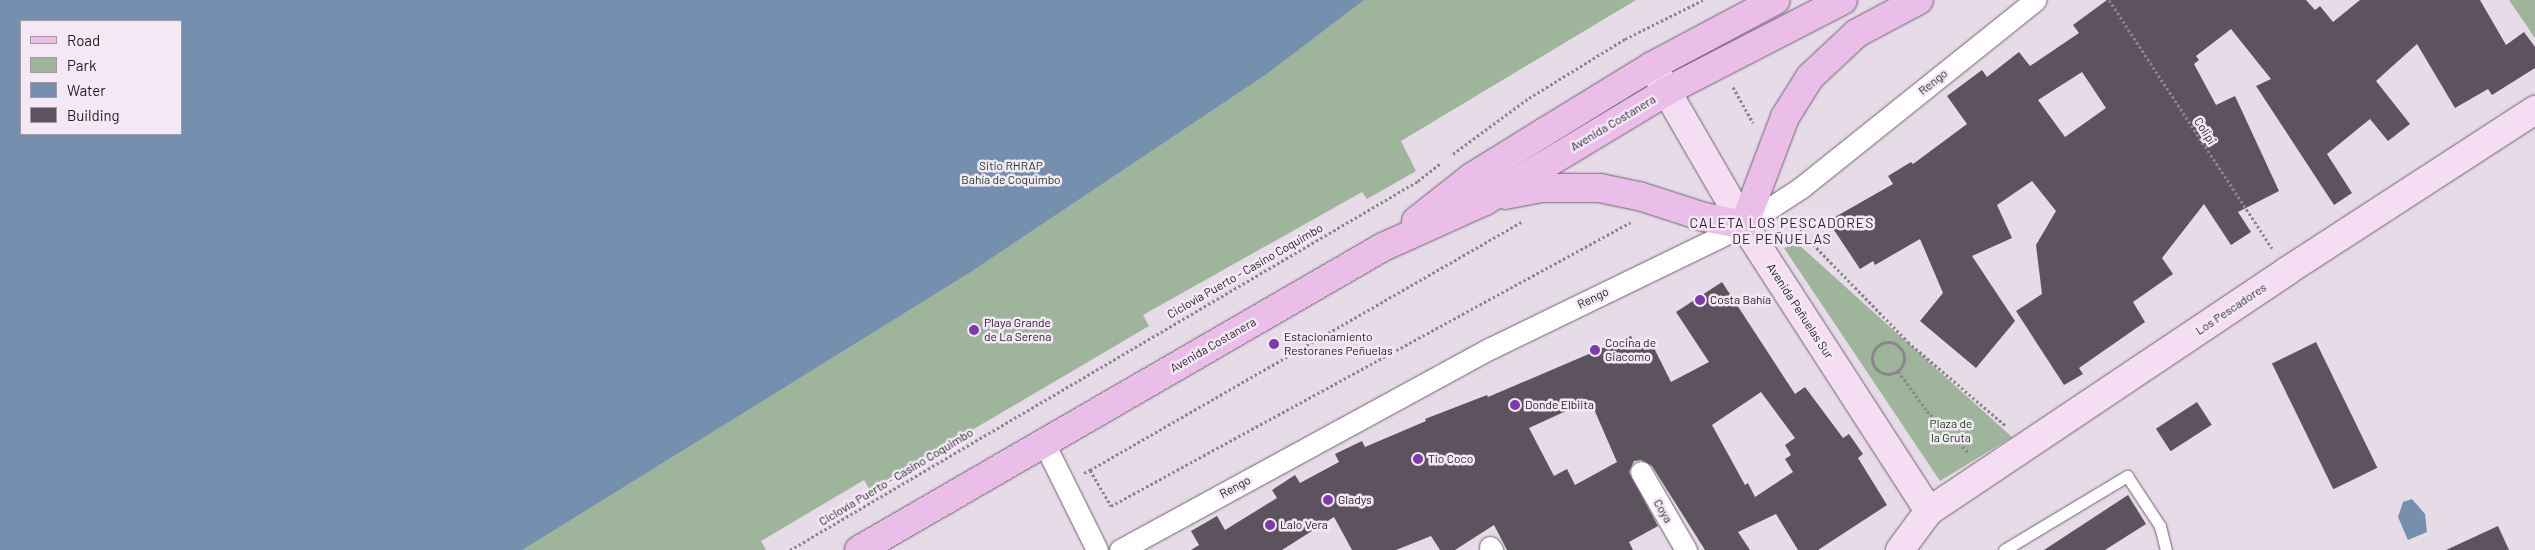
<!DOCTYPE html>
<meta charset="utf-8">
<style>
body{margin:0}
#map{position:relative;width:2535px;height:550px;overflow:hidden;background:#e7dbe8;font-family:Barlow,sans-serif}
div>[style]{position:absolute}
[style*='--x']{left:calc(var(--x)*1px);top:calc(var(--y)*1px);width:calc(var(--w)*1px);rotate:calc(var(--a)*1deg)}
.green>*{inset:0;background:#9eb59c}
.water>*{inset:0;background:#758faf}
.building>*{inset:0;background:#5d535e;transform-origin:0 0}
.path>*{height:3px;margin-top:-1.5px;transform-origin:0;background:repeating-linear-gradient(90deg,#8d858e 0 2.5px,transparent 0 5px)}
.path>.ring{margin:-1.5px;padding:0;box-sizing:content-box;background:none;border:3px solid #8d858e;border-radius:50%}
.roads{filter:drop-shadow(0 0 1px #6e636f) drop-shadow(0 0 1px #6e636f)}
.lane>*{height:11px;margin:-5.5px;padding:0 5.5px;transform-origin:5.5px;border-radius:5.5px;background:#fff}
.street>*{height:21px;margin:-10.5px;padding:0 10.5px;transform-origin:10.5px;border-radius:10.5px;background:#fff}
.secondary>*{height:28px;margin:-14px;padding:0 14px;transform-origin:14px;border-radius:14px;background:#f5def4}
.primary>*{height:28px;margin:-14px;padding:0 14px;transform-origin:14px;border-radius:14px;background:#ebbde9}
.dots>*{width:14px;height:14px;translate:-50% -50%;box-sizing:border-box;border:2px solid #f4e8f6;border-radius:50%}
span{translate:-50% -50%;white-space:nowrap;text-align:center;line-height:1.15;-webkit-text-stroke:5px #f4e8f6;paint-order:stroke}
.street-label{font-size:12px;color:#211d22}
.park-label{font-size:12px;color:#194518}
.poi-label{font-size:12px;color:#211d22}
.left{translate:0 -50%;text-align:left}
.neighbourhood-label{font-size:14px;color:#211d22;letter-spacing:1px}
.legend{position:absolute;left:20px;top:20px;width:162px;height:115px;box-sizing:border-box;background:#f4e8f6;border:1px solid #a097a1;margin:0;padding:6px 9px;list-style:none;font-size:15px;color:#211d22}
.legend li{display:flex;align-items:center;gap:10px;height:25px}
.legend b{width:25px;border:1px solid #a097a1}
</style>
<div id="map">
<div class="green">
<div style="clip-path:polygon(966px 0,1636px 0,1401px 141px,1416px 171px,1367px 199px,1362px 192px,1143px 315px,1149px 326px,870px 490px,864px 480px,761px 541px,766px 550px,37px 550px)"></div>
<div style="clip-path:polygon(2509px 0,2535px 0,2535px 38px)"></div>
<div style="clip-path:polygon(1798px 244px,2012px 437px,1940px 481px,1784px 248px)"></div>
</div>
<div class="water">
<div style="clip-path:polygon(evenodd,0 0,1364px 0,1265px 75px,969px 273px,522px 550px,0 550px,0 0,181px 21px,181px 134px,21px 134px,21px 21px,181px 21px)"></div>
<div style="clip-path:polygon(2412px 499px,2425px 514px,2427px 532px,2408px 540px,2398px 517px,2403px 502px)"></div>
</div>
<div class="building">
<div style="clip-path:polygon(evenodd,2107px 0,2306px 0,2315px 10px,2320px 6px,2333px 22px,2360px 0,2480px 0,2506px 45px,2524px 32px,2535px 47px,2535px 68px,2492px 95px,2488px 89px,2455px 108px,2417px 44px,2376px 81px,2410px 124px,2388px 141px,2370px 119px,2327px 154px,2352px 193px,2334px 205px,2256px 86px,2271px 79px,2231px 29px,2196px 56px,2199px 60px,2194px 64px,2216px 105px,2235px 96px,2279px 191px,2238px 212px,2251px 232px,2231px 245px,2204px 204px,2162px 258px,2173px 274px,2133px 302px,2145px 322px,2079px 368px,2083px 374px,2064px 385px,2016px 311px,2042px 294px,2036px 245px,2056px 211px,2032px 181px,1997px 205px,2012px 238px,1972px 256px,2015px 321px,1976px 368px,1920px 321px,1943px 293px,1920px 239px,1875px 265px,1873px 261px,1860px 269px,1828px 221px,1893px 184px,1888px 176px,1911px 162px,1913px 164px,1967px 124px,1947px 96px,1982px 70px,1987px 77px,2019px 52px,2030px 66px,2079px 33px,2073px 25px,2107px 0,2082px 72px,2106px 108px,2065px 137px,2038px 100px,2082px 72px)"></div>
<div style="clip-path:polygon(evenodd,1722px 282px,1795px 394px,1805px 387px,1843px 438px,1849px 434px,1863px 454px,1858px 458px,1887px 505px,1818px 550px,1798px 550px,1776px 514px,1738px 532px,1750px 550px,1705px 550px,1652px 466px,1641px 460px,1634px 461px,1629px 472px,1658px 526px,1629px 542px,1633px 550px,1507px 550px,1494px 525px,1455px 550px,1440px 550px,1431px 536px,1396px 550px,1352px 550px,1334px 517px,1282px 550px,1191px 550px,1199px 545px,1191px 531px,1217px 516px,1225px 530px,1277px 498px,1272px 490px,1295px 475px,1300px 483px,1339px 462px,1335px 454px,1362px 441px,1365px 447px,1426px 421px,1425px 419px,1487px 395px,1488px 397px,1631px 336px,1636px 346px,1641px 344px,1644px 350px,1653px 346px,1671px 382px,1709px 362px,1676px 312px,1722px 282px,1761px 392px,1795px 438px,1785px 445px,1791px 455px,1785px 459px,1793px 472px,1755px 497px,1748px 483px,1745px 485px,1712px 425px,1761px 392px,1722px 282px,1590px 400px,1617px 462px,1575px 485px,1567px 469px,1554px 476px,1529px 428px,1590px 400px)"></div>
<div style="left:2316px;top:342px;width:140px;height:49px;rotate:64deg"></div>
<div style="left:2197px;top:402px;width:27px;height:49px;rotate:57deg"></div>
<div style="clip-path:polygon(2128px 495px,2146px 524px,2105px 550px,2044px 550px)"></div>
<div style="clip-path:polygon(2498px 526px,2509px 550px,2446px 550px)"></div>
</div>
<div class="path">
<div style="--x:2109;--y:0;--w:297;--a:56.7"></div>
<div style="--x:1733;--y:87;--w:41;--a:60.9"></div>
<div style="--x:1453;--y:154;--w:94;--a:-36.4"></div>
<div style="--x:1529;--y:98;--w:113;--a:-31.6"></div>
<div style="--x:1625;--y:39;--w:87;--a:-26.6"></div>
<div style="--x:1795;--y:220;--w:20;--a:57"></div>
<div style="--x:1806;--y:237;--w:146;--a:45.8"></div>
<div style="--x:1908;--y:342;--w:129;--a:40.6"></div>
<div class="ring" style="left:1872px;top:342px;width:29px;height:29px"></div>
<div style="--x:1898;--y:371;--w:49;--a:54.1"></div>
<div style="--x:1927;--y:411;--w:58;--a:45"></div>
<div style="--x:1090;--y:470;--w:499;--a:-29.9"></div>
<div style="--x:1084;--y:473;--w:7;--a:-27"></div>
<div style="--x:1090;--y:470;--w:42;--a:59.7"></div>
<div style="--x:1111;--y:506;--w:592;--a:-28.64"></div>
<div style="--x:790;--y:550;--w:728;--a:-30.44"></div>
<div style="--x:1418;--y:181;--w:28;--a:-38"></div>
</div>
<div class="roads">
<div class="lane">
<div style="--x:2004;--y:550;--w:144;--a:-31"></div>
<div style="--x:2127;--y:476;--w:60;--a:56.6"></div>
<div style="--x:2160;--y:526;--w:25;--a:76"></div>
</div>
<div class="street">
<div style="--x:1044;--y:443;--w:119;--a:63.6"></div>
<div style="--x:1641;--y:472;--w:90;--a:60"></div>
<div style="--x:1490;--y:547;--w:4;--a:56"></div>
<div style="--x:1120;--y:550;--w:422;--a:-28.6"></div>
<div style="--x:1491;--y:348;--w:281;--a:-25.9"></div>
<div style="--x:1744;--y:225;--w:69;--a:-33.2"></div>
<div style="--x:1802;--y:187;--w:299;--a:-38.7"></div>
</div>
<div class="secondary">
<div style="--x:1652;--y:66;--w:184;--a:59.9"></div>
<div style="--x:1744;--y:225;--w:341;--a:57.1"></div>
<div style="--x:1900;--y:550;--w:49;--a:-53.4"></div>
<div style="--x:1929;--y:511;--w:431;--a:-33.8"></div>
<div style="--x:2287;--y:271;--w:296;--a:-33"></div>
</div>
<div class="primary">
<div style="--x:1505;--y:195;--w:38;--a:-11"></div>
<div style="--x:1542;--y:188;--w:58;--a:0"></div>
<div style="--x:1600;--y:188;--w:40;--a:12"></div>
<div style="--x:1639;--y:196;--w:68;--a:17.9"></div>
<div style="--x:1704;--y:217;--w:41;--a:11.3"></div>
<div style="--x:1744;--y:225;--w:116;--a:-69.2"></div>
<div style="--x:1785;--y:117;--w:47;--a:-58"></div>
<div style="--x:1810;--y:77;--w:64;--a:-43.1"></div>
<div style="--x:1857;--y:33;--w:70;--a:-28"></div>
<div style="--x:1416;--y:221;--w:71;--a:-38.2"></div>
<div style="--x:1472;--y:177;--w:87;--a:-31.9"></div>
<div style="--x:1546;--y:131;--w:124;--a:-31.5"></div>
<div style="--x:1652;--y:66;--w:140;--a:-28"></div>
<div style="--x:859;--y:550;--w:605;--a:-30.04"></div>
<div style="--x:1383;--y:247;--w:112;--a:-24.3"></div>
<div style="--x:1485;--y:201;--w:213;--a:-31.1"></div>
<div style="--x:1667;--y:91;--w:198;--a:-27.3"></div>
</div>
</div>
<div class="dots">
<div style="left:1700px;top:300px;background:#7c3aae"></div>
<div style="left:974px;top:330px;background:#7c3aae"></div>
<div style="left:1274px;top:344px;background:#7c3aae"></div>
<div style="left:1595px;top:350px;background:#7c3aae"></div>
<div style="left:1515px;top:405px;background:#7c3aae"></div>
<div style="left:1418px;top:459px;background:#7c3aae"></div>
<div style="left:1328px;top:500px;background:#7c3aae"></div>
<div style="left:1270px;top:525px;background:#7c3aae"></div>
</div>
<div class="street-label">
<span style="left:1933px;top:82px;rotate:-39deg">Rengo</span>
<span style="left:1613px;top:123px;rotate:-31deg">Avenida Costanera</span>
<span style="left:2205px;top:131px;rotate:57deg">Colipi</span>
<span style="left:1245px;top:271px;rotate:-30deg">Ciclovía Puerto - Casino Coquimbo</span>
<span style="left:1593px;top:298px;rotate:-26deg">Rengo</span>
<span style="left:2231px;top:309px;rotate:-34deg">Los Pescadores</span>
<span style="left:1800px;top:311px;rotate:57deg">Avenida Peñuelas Sur</span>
<span style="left:1213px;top:345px;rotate:-30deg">Avenida Costanera</span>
<span style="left:896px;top:477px;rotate:-31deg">Ciclovía Puerto - Casino Coquimbo</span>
<span style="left:1235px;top:487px;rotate:-29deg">Rengo</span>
<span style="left:1663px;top:511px;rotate:60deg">Coya</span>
</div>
<div class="park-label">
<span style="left:1011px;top:173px">Sitio RHRAP<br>Bahía de Coquimbo</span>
<span style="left:1951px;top:431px">Plaza de<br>la Gruta</span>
</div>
<div class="poi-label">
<span class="left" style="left:1710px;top:300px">Costa Bahía</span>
<span class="left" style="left:984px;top:330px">Playa Grande<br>de La Serena</span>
<span class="left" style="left:1284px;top:344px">Estacionamiento<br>Restoranes Peñuelas</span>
<span class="left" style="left:1605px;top:350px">Cocina de<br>Giacomo</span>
<span class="left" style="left:1525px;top:405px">Donde Elbiita</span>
<span class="left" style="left:1428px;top:459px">Tio Coco</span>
<span class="left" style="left:1338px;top:500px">Gladys</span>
<span class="left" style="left:1280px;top:525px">Lalo Vera</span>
</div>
<div class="neighbourhood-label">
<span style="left:1782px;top:231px">CALETA LOS PESCADORES<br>DE PEÑUELAS</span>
</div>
<ul class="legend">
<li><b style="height:6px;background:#ebbde9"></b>Road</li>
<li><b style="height:14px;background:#9eb59c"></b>Park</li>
<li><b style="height:14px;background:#758faf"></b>Water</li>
<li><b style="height:14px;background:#5d535e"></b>Building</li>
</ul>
</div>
